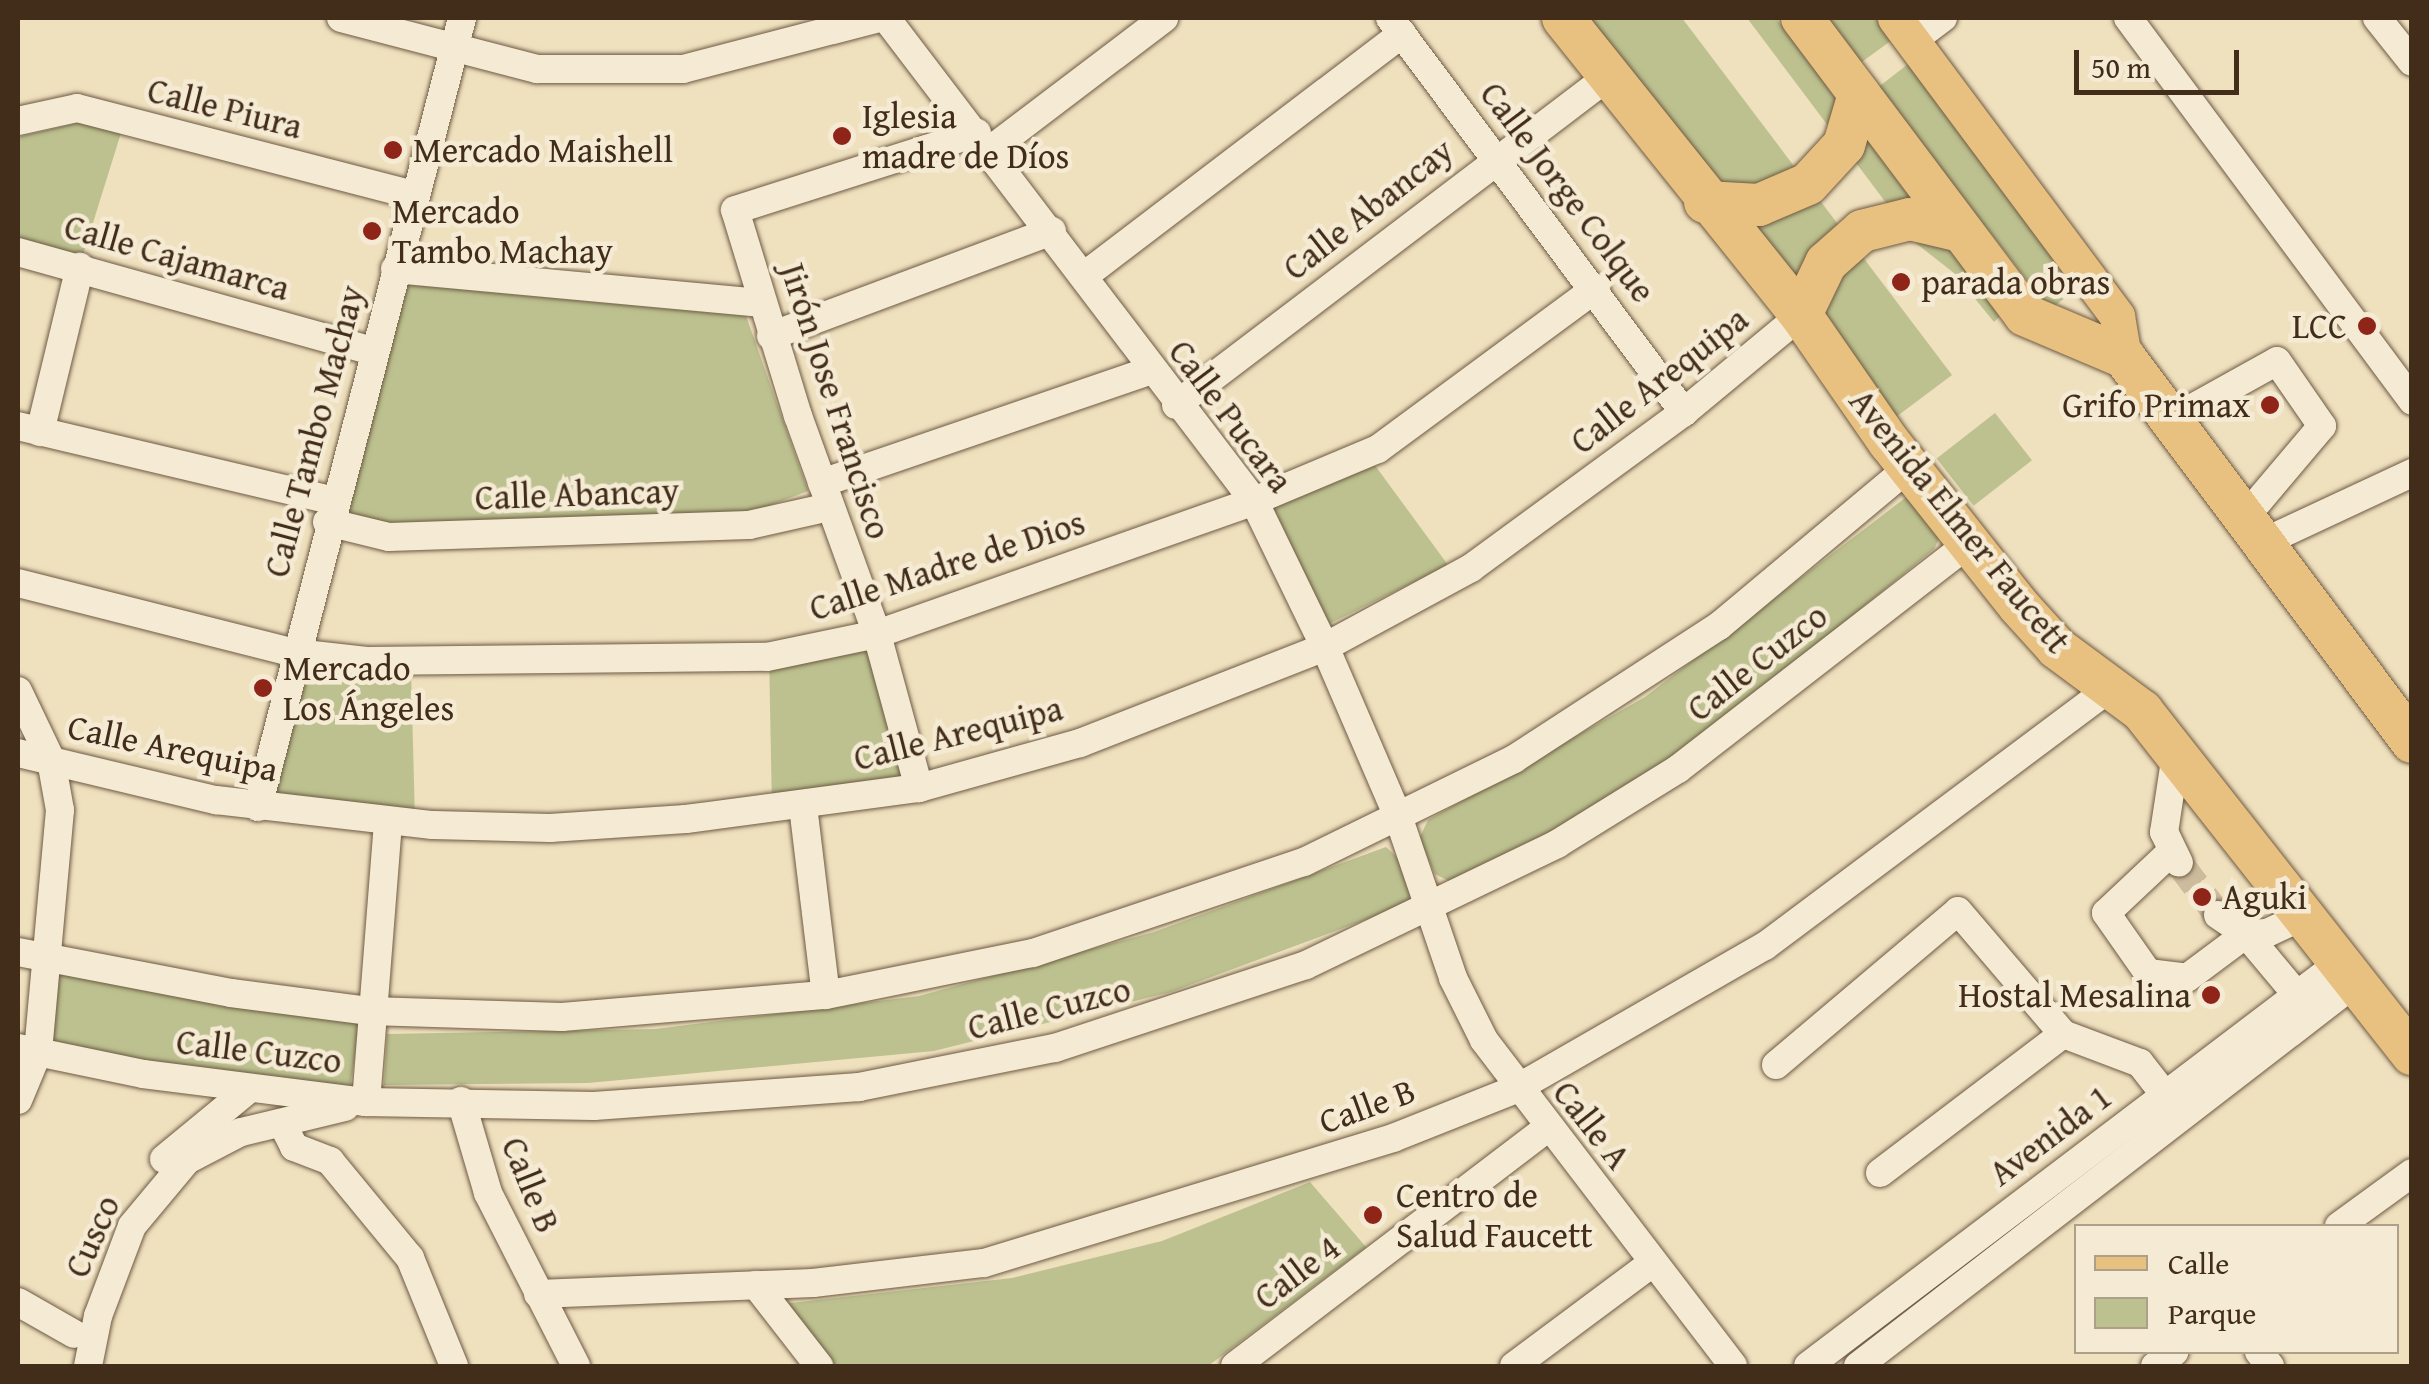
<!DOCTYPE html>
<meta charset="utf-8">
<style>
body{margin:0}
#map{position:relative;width:2429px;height:1384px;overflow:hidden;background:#efe0be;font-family:"Gentium Book Plus",serif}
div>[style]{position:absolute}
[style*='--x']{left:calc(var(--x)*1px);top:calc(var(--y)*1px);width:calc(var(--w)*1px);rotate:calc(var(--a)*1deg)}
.green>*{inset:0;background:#bcc18f;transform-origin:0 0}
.minor-tunnel>*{height:28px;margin-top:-14px;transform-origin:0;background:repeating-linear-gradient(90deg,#ccbc9d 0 28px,transparent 0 42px)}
.roads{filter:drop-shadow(0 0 2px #6d5a43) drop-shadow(0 0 2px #6d5a43)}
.minor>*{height:28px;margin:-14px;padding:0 14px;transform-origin:14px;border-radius:14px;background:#f5ebd5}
.major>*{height:35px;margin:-17.5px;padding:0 17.5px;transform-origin:17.5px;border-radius:17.5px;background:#e8c07f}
.highway>*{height:42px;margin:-21px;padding:0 21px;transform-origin:21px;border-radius:21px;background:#e8c07f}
.dots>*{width:28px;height:28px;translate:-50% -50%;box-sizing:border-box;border:5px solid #f5ebd5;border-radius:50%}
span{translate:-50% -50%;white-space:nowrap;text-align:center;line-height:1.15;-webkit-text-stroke:9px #f5ebd5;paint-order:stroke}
.street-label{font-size:35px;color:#422d1a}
.poi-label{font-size:35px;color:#422d1a}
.left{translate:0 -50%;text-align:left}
.right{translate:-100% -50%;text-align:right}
.frame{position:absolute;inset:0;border:20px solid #422d1a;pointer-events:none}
.legend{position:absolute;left:2074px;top:1224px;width:325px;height:130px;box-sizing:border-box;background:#f5ebd5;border:2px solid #ad9f8a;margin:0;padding:12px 18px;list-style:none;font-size:30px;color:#422d1a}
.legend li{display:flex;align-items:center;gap:20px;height:50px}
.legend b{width:50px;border:2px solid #ad9f8a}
.scale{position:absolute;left:2074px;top:50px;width:165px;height:45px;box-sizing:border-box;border:5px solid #422d1a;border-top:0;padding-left:12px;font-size:30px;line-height:35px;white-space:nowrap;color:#422d1a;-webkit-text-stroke:8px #f5ebd5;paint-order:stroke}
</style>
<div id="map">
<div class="green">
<div style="clip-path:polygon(1570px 18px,1682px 18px,1952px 375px,1884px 426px)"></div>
<div style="clip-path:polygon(1747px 18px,1776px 18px,2002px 314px,1994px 322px,1954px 273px,1917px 244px)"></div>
<div style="clip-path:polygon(1824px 18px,1875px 18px,1892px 40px,1859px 64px)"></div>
<div style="left:1908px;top:64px;width:281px;height:39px;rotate:52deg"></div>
<div style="clip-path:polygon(81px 122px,121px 133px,82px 258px,18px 243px,18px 137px)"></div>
<div style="clip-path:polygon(401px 284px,746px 316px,808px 491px,745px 515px,405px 525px,338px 518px)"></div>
<div style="left:1995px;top:413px;width:60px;height:74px;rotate:52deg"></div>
<div style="clip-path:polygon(1374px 464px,1448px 565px,1329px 624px,1268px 510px)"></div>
<div style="clip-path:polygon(1905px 498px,1917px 503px,1939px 539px,1934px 549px,1709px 733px,1576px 817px,1455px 884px,1435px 874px,1419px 839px,1428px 820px,1645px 697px)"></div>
<div style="clip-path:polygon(871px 624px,921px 784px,772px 809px,769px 652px)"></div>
<div style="clip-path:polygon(297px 659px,411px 669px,415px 821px,264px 803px)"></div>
<div style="clip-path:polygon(1386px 847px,1400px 860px,1411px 888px,1408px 904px,1171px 992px,934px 1051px,588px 1083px,384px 1085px,387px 1034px,655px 1029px,919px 996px,1154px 932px)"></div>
<div style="left:46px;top:967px;width:319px;height:78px;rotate:9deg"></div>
<div style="clip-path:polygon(1310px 1182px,1366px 1247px,1208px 1366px,830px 1366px,782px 1304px,1012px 1278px,1162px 1241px)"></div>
</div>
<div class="minor-tunnel">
<div style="--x:2179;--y:863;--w:65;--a:53.1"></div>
</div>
<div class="roads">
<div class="minor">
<div style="--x:341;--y:18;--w:203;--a:14.6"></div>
<div style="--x:537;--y:69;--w:146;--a:0"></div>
<div style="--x:683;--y:69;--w:203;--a:-14.6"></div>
<div style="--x:886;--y:18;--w:607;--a:52.7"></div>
<div style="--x:1254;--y:501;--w:162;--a:64.1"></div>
<div style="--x:1325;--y:647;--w:187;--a:66.7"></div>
<div style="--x:1399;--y:819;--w:168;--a:71.2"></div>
<div style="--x:1453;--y:978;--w:69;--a:63.4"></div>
<div style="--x:1484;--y:1040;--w:410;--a:52.6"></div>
<div style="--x:1390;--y:18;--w:492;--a:53.3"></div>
<div style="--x:2128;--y:18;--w:477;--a:53.4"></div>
<div style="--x:2377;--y:18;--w:56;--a:51.5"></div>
<div style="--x:1912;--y:41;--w:39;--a:-37"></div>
<div style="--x:18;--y:121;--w:60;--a:-12.4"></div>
<div style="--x:77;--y:108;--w:347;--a:14.5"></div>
<div style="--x:989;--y:151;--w:220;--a:-37.2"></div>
<div style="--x:18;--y:252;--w:369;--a:15.6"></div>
<div style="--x:395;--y:269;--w:369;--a:5.3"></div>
<div style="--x:1084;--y:276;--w:400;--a:-37.3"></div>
<div style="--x:771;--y:336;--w:300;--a:-20.5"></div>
<div style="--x:1176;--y:405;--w:544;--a:-37.23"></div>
<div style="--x:2171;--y:420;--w:121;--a:-29.1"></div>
<div style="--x:2277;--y:361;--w:79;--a:55.3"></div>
<div style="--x:2322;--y:426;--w:119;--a:130.2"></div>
<div style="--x:18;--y:426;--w:323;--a:13.3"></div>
<div style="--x:40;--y:432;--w:170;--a:-76.4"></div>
<div style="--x:822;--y:483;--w:347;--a:-18.9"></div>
<div style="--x:327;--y:522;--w:64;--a:13.6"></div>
<div style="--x:389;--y:537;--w:360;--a:-1.9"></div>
<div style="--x:749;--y:525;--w:82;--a:-12.7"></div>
<div style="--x:2264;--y:542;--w:163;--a:-25"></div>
<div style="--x:18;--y:583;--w:286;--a:14.2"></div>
<div style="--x:295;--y:653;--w:72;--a:6.3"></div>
<div style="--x:367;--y:661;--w:400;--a:-0.6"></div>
<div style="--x:767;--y:657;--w:112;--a:-11.8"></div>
<div style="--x:877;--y:634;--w:400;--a:-19.4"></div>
<div style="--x:1254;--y:501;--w:134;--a:-22.8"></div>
<div style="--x:1378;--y:449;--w:271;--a:-36.4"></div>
<div style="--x:18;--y:691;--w:76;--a:64.4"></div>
<div style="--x:51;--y:760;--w:51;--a:79.8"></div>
<div style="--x:60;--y:810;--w:243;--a:95.2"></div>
<div style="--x:38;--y:1052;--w:52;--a:112.6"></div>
<div style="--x:18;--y:753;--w:204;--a:13.4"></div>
<div style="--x:216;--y:800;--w:218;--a:6.6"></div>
<div style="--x:433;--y:825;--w:117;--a:1.5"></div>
<div style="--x:550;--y:828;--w:136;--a:-3.8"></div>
<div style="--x:686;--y:819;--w:235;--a:-7.6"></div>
<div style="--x:919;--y:788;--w:167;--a:-15.6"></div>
<div style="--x:1080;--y:743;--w:263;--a:-21.4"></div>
<div style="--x:1325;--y:647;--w:166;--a:-28.4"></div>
<div style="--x:1471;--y:568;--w:264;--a:-36.2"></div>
<div style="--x:1684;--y:412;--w:152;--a:-39.7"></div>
<div style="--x:2176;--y:754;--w:79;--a:98.7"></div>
<div style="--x:2164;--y:832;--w:34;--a:64"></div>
<div style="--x:919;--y:788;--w:160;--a:-105.3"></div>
<div style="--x:877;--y:634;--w:232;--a:-109.9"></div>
<div style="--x:798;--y:416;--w:215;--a:-107"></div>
<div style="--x:735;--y:210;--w:254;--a:-17.7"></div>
<div style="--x:803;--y:806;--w:190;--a:83.1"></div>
<div style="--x:258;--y:807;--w:815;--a:-75.5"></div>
<div style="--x:2171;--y:852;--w:89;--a:136.8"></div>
<div style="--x:2106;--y:913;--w:73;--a:55"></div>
<div style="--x:2148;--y:973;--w:39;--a:7"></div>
<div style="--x:2187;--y:978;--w:74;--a:-36.7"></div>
<div style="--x:2246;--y:934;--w:80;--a:50.1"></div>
<div style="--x:2218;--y:915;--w:34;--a:34"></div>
<div style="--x:2246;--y:934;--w:21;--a:-3"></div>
<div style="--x:2267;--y:933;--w:40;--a:-25"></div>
<div style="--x:18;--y:952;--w:217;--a:10.9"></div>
<div style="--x:231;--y:993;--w:140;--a:7.4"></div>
<div style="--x:370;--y:1011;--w:192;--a:1.8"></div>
<div style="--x:562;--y:1017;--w:265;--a:-4.8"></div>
<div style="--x:826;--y:995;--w:211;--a:-11.5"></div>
<div style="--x:1033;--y:953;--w:286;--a:-18.6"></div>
<div style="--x:1304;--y:862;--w:234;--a:-26.1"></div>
<div style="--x:1514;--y:759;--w:244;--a:-33"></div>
<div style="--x:1719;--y:626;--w:248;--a:-39.9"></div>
<div style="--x:18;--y:1048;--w:128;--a:11.7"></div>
<div style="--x:143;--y:1074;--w:225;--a:7.2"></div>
<div style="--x:366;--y:1102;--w:228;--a:1"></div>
<div style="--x:594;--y:1106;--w:266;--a:-4.1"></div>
<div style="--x:859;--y:1087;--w:200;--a:-11.3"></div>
<div style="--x:1055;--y:1048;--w:264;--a:-18.3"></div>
<div style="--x:1306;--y:965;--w:279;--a:-25.7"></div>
<div style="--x:1557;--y:844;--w:142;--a:-31.8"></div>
<div style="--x:1678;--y:769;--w:368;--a:-37.8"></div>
<div style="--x:1776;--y:1065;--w:238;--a:-40.2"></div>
<div style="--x:1958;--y:911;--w:162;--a:49.5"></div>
<div style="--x:461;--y:1101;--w:96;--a:73.6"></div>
<div style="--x:488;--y:1193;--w:194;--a:63"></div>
<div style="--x:366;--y:1102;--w:282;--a:-85.5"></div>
<div style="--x:282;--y:1123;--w:27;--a:63"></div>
<div style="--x:294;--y:1147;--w:39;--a:21"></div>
<div style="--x:330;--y:1161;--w:126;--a:50.5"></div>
<div style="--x:410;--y:1258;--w:117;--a:67.8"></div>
<div style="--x:164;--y:1159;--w:110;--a:-39.5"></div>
<div style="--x:1880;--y:1173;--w:230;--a:-37.2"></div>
<div style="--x:2063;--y:1034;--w:82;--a:20.6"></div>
<div style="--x:2140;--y:1063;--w:41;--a:52"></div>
<div style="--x:2339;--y:1226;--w:90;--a:-36"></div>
<div style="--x:756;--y:1285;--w:103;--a:52.1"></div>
<div style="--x:538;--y:1294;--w:275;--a:-2.3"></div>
<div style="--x:813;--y:1283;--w:172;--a:-6.7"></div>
<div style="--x:984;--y:1263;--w:428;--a:-17"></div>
<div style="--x:1393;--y:1138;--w:132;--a:-21.7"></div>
<div style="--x:1516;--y:1089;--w:287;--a:-29.9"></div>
<div style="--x:1765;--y:946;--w:429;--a:-36.8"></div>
<div style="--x:18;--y:1302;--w:64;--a:29.7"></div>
<div style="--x:2259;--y:1352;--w:18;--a:52"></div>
<div style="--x:88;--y:1366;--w:51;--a:-78.7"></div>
<div style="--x:98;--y:1316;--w:96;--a:-69.3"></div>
<div style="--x:132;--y:1226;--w:86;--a:-50.2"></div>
<div style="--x:187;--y:1160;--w:61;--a:-27.4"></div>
<div style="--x:241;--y:1132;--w:107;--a:-13.5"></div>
<div style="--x:1235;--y:1366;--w:392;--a:-37.3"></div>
<div style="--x:1514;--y:1366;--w:172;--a:-36.7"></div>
<div style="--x:1808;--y:1366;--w:665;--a:-37.18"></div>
<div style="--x:1858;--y:1366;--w:627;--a:-37.62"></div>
<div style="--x:2155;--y:1366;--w:24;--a:-36"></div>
</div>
<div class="major">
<div style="--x:1895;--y:18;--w:372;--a:53.3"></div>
<div style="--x:2117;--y:316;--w:42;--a:80.3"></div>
</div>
<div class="highway">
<div style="--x:1563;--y:18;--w:381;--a:51.3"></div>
<div style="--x:1801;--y:315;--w:155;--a:55.3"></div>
<div style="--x:1889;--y:442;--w:209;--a:51.6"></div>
<div style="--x:2019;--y:606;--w:57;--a:47.9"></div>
<div style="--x:2057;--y:648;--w:106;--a:36.5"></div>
<div style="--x:2142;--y:711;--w:437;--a:51.8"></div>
<div style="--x:1802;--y:18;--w:371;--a:53.1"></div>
<div style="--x:2025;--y:315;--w:108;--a:23"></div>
<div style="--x:2124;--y:357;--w:481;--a:53.2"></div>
<div style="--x:1705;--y:202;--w:54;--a:3.2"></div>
<div style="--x:1759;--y:205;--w:53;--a:-23.2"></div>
<div style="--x:1808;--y:184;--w:53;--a:-47.3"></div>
<div style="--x:1844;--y:145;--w:53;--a:-73.6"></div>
<div style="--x:1801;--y:315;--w:58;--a:-64.3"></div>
<div style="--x:1826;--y:263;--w:48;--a:-41.6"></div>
<div style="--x:1862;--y:231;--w:49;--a:-14"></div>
<div style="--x:1910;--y:219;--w:48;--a:13.2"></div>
</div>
</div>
<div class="dots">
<div style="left:842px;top:136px;background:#8f2418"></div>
<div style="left:393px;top:150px;background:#8f2418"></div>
<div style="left:372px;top:231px;background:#8f2418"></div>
<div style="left:1901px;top:282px;background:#8f2418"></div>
<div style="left:2367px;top:326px;background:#8f2418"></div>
<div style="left:2270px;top:405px;background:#8f2418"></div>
<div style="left:263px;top:688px;background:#8f2418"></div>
<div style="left:2202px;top:897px;background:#8f2418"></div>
<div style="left:2211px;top:995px;background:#8f2418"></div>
<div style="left:1373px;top:1215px;background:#8f2418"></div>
</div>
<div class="street-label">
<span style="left:225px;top:108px;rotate:14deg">Calle Piura</span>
<span style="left:1568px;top:192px;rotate:53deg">Calle Jorge Colque</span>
<span style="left:1368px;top:209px;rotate:-38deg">Calle Abancay</span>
<span style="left:177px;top:257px;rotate:16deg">Calle Cajamarca</span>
<span style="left:1659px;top:380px;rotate:-38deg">Calle Arequipa</span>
<span style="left:836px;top:401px;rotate:72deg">Jirón Jose Francisco</span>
<span style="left:1231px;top:416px;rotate:53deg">Calle Pucara</span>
<span style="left:314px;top:431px;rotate:-75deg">Calle Tambo Machay</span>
<span style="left:577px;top:494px;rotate:-2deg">Calle Abancay</span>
<span style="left:1960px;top:521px;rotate:51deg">Avenida Elmer Faucett</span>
<span style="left:947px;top:565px;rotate:-18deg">Calle Madre de Dios</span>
<span style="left:1757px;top:662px;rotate:-38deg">Calle Cuzco</span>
<span style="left:958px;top:733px;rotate:-14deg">Calle Arequipa</span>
<span style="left:173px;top:748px;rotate:12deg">Calle Arequipa</span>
<span style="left:1049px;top:1008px;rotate:-14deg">Calle Cuzco</span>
<span style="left:259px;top:1051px;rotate:7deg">Calle Cuzco</span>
<span style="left:1367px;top:1106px;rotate:-20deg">Calle B</span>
<span style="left:1592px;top:1125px;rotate:52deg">Calle A</span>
<span style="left:2050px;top:1135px;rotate:-37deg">Avenida 1</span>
<span style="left:531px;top:1185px;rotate:68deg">Calle B</span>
<span style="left:92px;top:1236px;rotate:-66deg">Cusco</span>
<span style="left:1297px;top:1272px;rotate:-37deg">Calle 4</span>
</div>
<div class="poi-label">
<span class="left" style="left:862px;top:136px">Iglesia<br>madre de Díos</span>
<span class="left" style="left:413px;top:150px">Mercado Maishell</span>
<span class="left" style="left:392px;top:231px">Mercado<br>Tambo Machay</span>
<span class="left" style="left:1921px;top:282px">parada obras</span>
<span class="right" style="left:2347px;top:326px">LCC</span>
<span class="right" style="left:2250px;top:405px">Grifo Primax</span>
<span class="left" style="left:283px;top:688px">Mercado<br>Los Ángeles</span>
<span class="left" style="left:2222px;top:897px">Aguki</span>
<span class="right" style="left:2191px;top:995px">Hostal Mesalina</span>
<span class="left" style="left:1396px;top:1215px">Centro de<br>Salud Faucett</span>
</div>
<div class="frame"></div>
<ul class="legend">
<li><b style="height:12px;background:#e8c07f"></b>Calle</li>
<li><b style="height:28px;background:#bcc18f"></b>Parque</li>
</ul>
<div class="scale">50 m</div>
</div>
